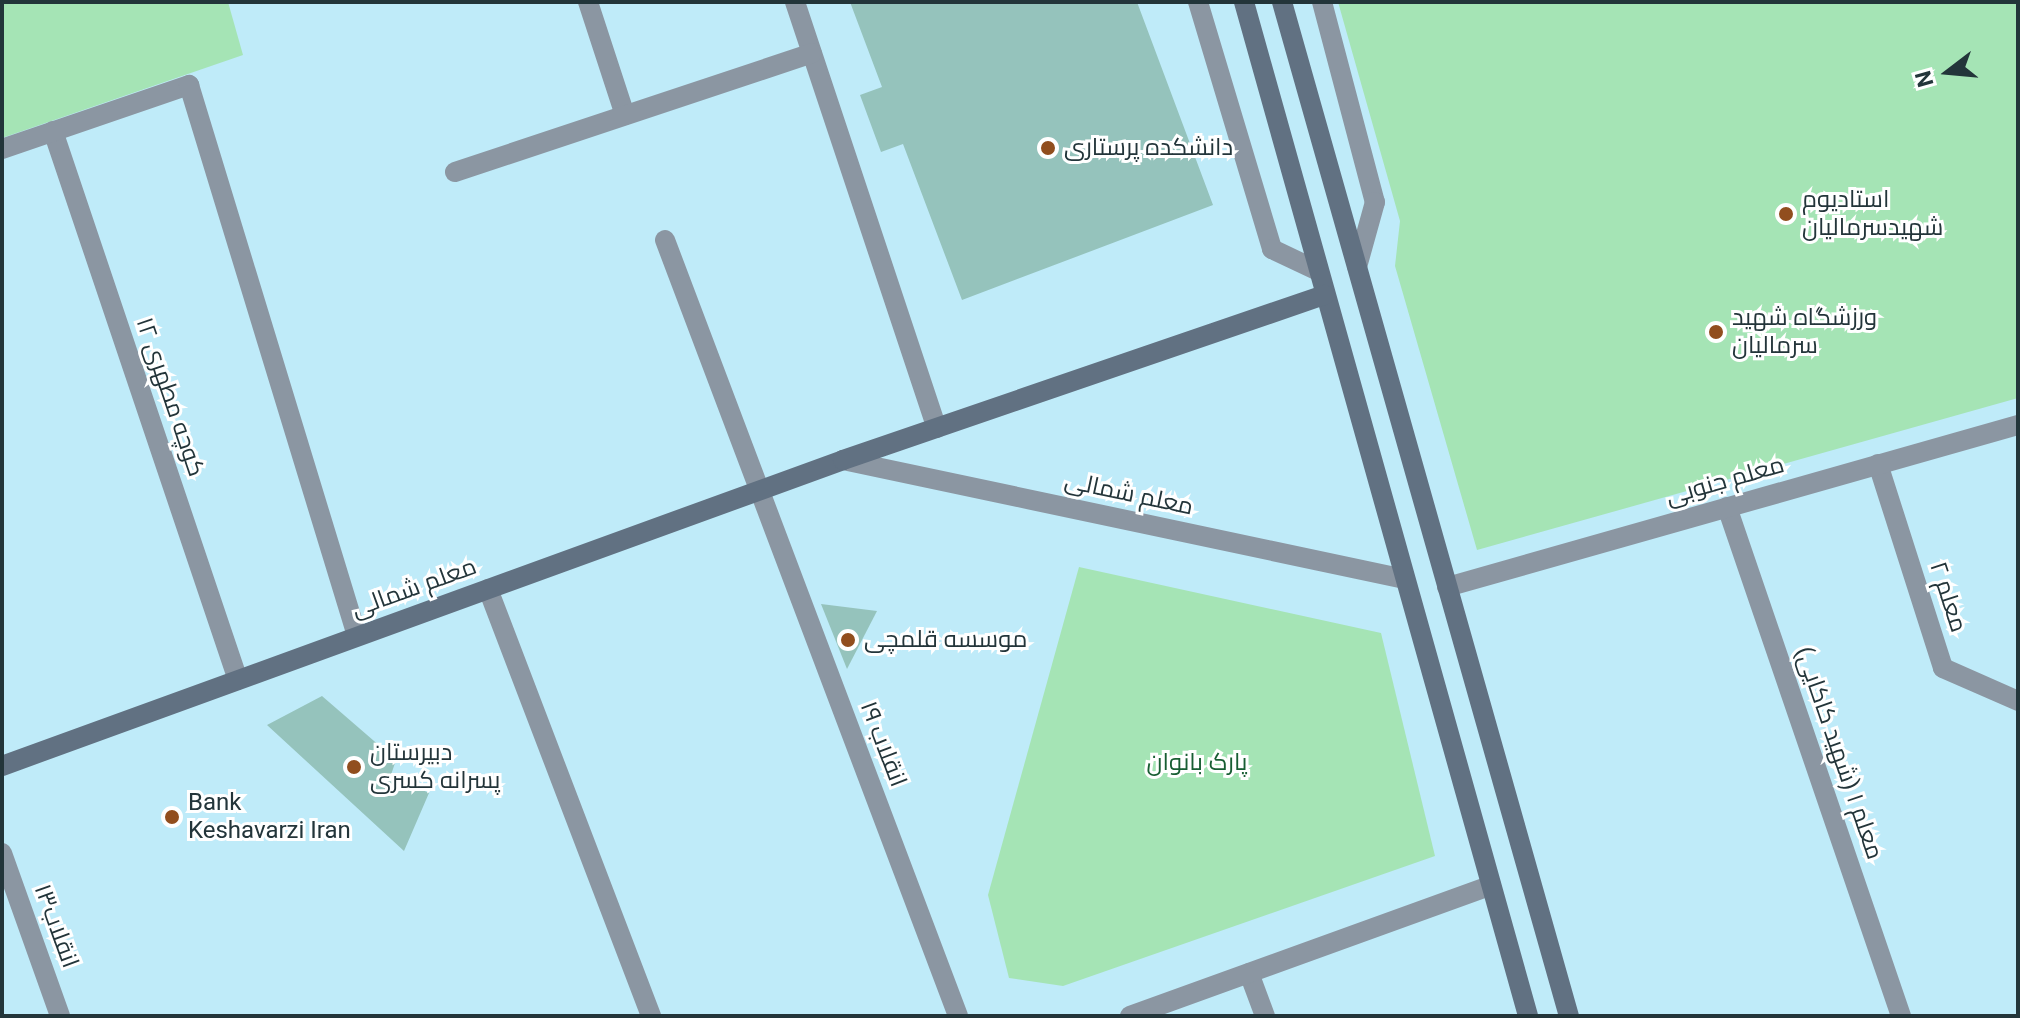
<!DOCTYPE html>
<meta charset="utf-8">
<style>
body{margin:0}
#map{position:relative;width:2020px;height:1018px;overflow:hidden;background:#bfebf9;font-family:Roboto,Cairo,sans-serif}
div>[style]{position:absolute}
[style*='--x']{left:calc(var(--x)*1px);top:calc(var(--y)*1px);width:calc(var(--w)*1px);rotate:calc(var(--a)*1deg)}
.green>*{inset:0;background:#a5e4b5}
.building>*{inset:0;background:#95c3bc}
.street>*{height:20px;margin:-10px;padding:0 10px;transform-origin:10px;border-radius:10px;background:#8b96a2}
.secondary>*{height:20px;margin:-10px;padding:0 10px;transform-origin:10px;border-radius:10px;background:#617182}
.dots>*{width:22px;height:22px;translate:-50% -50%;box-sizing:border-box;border:4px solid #fff;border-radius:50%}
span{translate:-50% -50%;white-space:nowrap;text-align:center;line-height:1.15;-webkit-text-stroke:6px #fff;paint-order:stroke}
.poi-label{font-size:24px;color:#23353a}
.left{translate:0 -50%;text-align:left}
.street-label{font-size:24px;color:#23353a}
.park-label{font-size:24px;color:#185e33}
.frame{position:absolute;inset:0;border:4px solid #23353a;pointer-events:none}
.north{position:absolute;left:1908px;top:32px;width:80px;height:80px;-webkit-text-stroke:6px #fff;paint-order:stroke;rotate:254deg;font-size:22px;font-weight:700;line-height:32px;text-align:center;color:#23353a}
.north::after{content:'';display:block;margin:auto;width:28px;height:36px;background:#23353a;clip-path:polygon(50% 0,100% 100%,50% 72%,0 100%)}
</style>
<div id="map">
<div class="green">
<div style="clip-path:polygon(2px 2px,228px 2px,243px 55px,2px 138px)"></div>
<div style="clip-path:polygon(1338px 2px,2018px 2px,2018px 398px,1477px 550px,1395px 266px,1400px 221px)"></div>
<div style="clip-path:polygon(1079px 567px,1381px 633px,1435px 856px,1063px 986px,1009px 978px,988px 895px)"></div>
</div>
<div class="building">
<div style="clip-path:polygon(850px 2px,1137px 2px,1213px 205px,962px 300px,903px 144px,881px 152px,860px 95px,882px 87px)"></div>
<div style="clip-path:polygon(821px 604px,877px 611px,847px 669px)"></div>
<div style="clip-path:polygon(322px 696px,396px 760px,391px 775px,429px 793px,404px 851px,267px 725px)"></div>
</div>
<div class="street">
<div style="--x:588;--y:2;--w:119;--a:71.9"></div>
<div style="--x:795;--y:2;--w:449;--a:71.6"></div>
<div style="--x:1198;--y:2;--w:258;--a:73.3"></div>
<div style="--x:1272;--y:249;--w:49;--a:25.5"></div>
<div style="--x:1322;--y:2;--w:207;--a:75.2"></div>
<div style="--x:1375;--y:202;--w:67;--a:105.5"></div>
<div style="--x:53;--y:131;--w:579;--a:71.38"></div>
<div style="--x:2;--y:149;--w:198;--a:-18.9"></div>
<div style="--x:189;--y:85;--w:576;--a:73.04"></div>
<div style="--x:455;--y:172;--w:376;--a:-18.4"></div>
<div style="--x:665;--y:240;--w:829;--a:69.31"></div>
<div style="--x:843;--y:460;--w:574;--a:11.96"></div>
<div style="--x:1878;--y:464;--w:214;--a:72.3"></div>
<div style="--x:1943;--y:668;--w:82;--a:23.7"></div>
<div style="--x:1727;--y:507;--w:538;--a:71.13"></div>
<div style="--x:1447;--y:587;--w:594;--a:-15.84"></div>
<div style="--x:488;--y:589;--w:457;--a:69.1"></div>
<div style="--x:2;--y:853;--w:173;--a:70.4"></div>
<div style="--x:1249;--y:973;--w:46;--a:69.6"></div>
<div style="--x:1130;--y:1016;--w:384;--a:-19.9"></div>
</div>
<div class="secondary">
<div style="--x:1244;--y:2;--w:1053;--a:74.35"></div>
<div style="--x:1282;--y:2;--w:1054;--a:74.2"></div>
<div style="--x:2;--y:766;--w:895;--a:-19.99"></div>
<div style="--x:843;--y:460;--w:509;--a:-18.93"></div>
</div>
<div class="dots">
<div style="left:1048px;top:148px;background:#914e1e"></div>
<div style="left:1786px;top:214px;background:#914e1e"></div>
<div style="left:1716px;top:332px;background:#914e1e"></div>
<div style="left:848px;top:640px;background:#914e1e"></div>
<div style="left:354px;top:767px;background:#914e1e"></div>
<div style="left:172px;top:817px;background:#914e1e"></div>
</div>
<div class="poi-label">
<span class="left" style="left:1064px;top:148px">دانشکده پرستاری</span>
<span class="left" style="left:1802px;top:214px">استادیوم<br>شهیدسرمالیان</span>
<span class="left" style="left:1732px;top:332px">ورزشگاه شهید<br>سرمالیان</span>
<span class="left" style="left:864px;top:640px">موسسه قلمچی</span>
<span class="left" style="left:370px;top:767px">دبیرستان<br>پسرانه کسری</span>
<span class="left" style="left:188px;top:817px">Bank<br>Keshavarzi Iran</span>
</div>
<div class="street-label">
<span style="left:170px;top:397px;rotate:71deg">کوچه مطهری ۱۲</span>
<span style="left:1725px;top:481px;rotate:-16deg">معلم جنوبی</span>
<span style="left:1129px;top:494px;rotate:12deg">معلم شمالی</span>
<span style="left:414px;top:588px;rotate:-20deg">معلم شمالی</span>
<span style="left:1948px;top:597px;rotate:72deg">معلم ۲</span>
<span style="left:883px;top:744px;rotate:69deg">انقلاب ۱۹</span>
<span style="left:1839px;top:753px;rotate:71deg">معلم ۱ (شهید کاکایی)</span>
<span style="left:56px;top:926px;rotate:70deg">انقلاب۱۳</span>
</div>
<div class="park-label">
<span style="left:1197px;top:763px">پارک بانوان</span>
</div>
<div class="frame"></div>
<div class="north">N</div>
</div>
